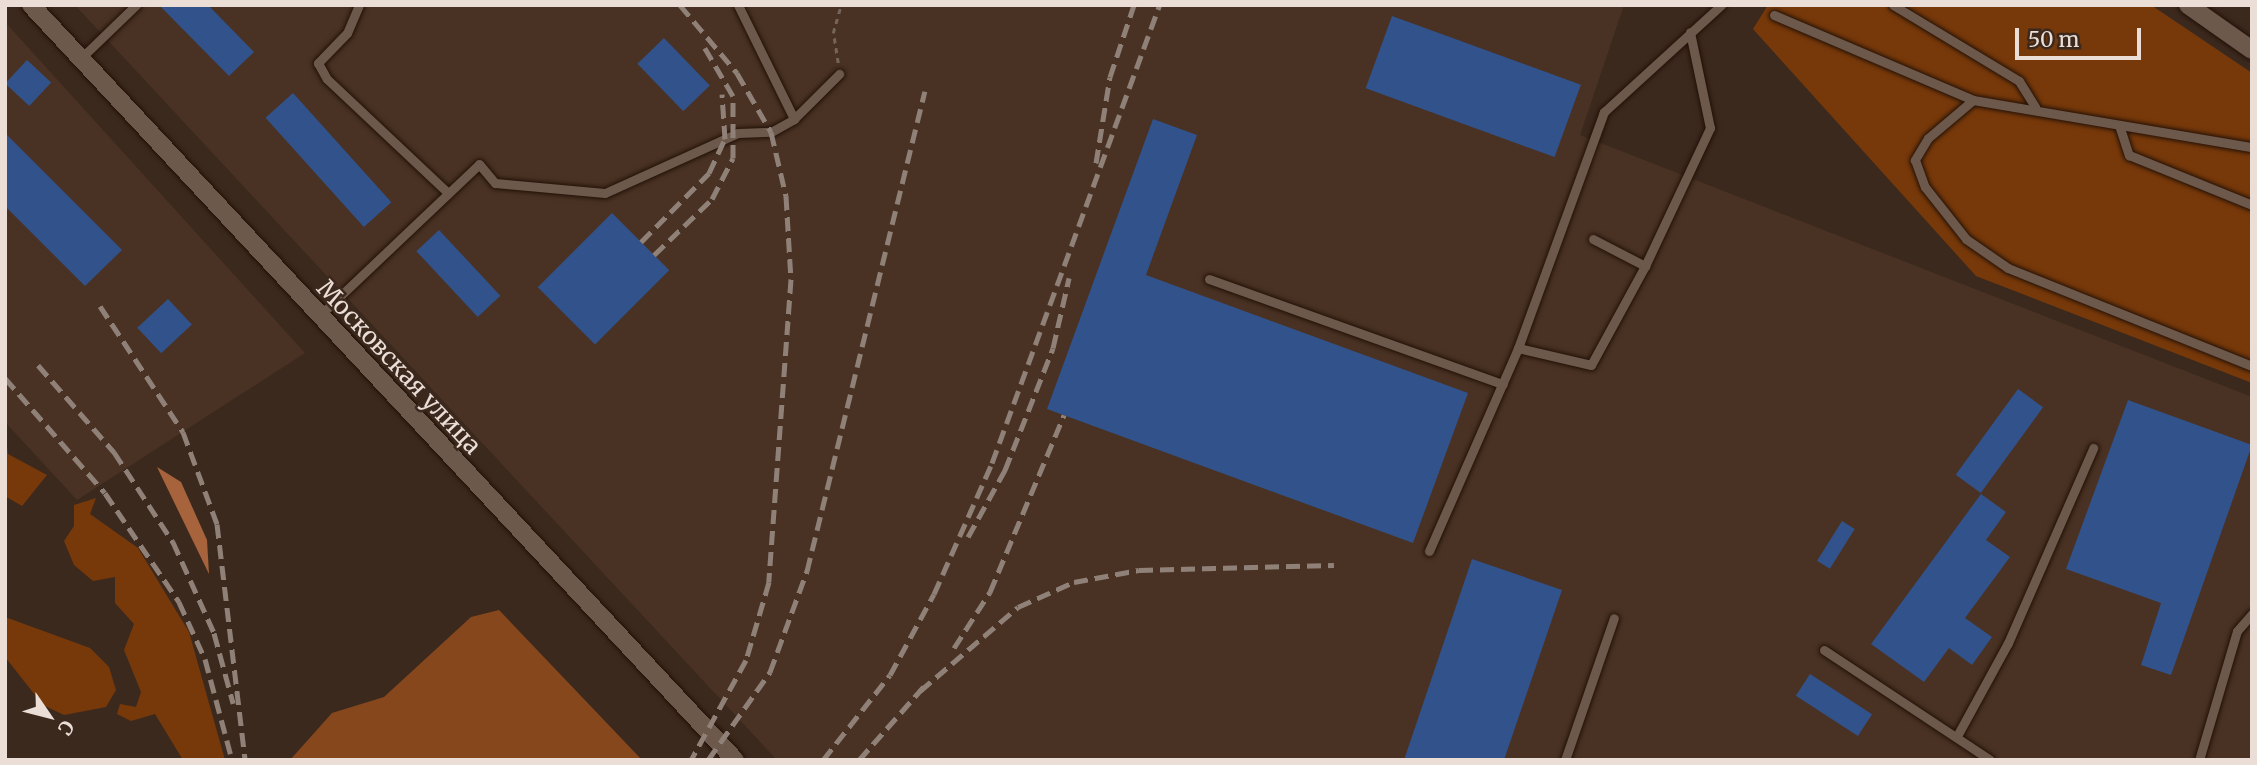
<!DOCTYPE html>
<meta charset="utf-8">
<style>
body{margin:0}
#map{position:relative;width:2257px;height:765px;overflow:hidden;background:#3c291e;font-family:Merriweather,serif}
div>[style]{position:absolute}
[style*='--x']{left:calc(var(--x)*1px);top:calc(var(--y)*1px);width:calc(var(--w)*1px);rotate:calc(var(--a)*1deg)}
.built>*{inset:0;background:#493223}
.green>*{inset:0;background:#77390a}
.forest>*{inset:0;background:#87471d}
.water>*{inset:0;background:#a7643c}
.building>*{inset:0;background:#31528b;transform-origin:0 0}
.path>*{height:2.5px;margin-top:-1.25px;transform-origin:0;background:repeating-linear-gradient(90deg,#75645a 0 5px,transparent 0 10px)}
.roads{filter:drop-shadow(0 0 2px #221107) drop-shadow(0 0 2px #221107)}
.service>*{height:9px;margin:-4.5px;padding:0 4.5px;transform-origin:4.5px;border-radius:4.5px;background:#6d584c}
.minor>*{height:18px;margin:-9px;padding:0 9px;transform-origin:9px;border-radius:9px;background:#6d584c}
.rail>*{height:5px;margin-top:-2.5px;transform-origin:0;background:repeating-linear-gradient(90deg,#908178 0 14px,transparent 0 21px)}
span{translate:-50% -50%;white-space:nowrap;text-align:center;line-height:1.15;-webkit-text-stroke:5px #3c291e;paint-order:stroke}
.street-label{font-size:24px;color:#eaded7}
.frame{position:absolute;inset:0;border:7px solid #eaded7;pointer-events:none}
.north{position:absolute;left:14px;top:681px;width:70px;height:70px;-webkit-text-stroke:5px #3c291e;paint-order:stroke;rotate:125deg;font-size:19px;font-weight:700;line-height:28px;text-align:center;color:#eaded7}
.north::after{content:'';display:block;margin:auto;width:24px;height:32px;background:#eaded7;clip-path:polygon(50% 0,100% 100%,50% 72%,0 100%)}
.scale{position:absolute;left:2015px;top:28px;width:126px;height:32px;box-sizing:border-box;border:4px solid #eaded7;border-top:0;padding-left:9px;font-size:21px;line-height:24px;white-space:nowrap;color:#eaded7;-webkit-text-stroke:5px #3c291e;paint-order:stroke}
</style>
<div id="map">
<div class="built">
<div style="clip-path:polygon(75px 5px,1624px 5px,1580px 135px,2252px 397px,2252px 760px,777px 760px)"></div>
<div style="clip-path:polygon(5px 22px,305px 353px,77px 500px,5px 422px)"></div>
</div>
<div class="green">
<div style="clip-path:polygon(1768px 5px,2151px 5px,2252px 73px,2252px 383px,1976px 276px,1753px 29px)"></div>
<div style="clip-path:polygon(5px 433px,8px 454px,47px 475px,22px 506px,5px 496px)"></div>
<div style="clip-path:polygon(96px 498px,90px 514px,138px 548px,189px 632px,225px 760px,183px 760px,155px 714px,131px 721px,117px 714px,120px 704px,136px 707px,141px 692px,124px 650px,134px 624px,115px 603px,115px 577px,93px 581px,74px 565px,64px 541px,74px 526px,74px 505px)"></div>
<div style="clip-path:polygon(5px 617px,90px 648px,109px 667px,116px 690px,106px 707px,64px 715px,43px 705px,5px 657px)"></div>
</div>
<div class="forest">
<div style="clip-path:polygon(499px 610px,642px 760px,290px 760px,332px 713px,384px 697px,471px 617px)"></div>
</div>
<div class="water">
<div style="clip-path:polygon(157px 467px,181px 482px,207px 540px,209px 574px)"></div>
</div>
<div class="building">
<div style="clip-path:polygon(159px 5px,208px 5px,254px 52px,229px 76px)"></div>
<div style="left:1392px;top:16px;width:201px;height:77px;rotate:20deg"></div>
<div style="left:664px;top:38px;width:66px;height:37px;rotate:46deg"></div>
<div style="left:27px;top:60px;width:33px;height:32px;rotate:43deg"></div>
<div style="left:293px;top:93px;width:147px;height:37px;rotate:48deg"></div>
<div style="clip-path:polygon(1153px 119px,1197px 135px,1146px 275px,1468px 393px,1413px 543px,1047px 409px)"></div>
<div style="clip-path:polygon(5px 133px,122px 250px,85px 286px,5px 206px)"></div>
<div style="left:612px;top:213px;width:81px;height:105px;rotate:45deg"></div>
<div style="left:439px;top:230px;width:90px;height:31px;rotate:47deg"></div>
<div style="left:168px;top:299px;width:35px;height:42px;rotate:47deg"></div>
<div style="left:2018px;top:389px;width:31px;height:106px;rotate:36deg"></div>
<div style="clip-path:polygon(2128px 400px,2252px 445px,2171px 675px,2141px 665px,2161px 603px,2066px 569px)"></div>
<div style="clip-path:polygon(1981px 494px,2006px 512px,1986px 540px,2010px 557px,1965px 618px,1992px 637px,1972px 665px,1949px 648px,1924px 682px,1871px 644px)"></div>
<div style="left:1842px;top:521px;width:15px;height:47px;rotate:32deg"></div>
<div style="clip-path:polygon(1472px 559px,1562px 590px,1504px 760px,1404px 760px)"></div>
<div style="left:1810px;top:674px;width:74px;height:26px;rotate:33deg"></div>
</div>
<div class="path">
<div style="--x:838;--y:63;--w:30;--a:-99"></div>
<div style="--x:833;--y:33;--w:29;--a:-74"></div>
</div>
<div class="roads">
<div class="service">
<div style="--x:359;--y:5;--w:30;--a:113"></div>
<div style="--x:347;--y:33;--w:42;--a:134"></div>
<div style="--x:318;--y:63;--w:18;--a:61"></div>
<div style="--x:327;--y:79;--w:166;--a:43.3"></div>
<div style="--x:738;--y:5;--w:127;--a:63.8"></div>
<div style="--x:1893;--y:5;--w:147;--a:31.1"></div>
<div style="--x:2019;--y:81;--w:31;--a:58"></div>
<div style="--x:1774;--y:15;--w:216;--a:23.1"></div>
<div style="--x:1973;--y:100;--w:283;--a:9.6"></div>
<div style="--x:80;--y:59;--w:78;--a:-44"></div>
<div style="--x:1973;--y:100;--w:59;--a:139.8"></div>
<div style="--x:1928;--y:138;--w:26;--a:121"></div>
<div style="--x:1915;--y:160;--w:29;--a:70"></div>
<div style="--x:1925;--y:187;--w:66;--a:51.7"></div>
<div style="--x:1966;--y:239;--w:51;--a:34.6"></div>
<div style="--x:2008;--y:268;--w:263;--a:21.9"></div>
<div style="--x:2119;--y:125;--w:32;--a:72"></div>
<div style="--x:2129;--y:155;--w:133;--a:22.1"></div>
<div style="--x:1593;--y:239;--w:59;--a:27.4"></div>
<div style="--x:1209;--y:279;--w:312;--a:19.7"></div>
<div style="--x:318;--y:317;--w:222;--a:-43.5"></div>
<div style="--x:479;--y:164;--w:25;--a:50"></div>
<div style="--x:495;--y:183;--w:110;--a:5.2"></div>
<div style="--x:605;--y:193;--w:146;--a:-24.3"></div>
<div style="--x:738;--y:133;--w:33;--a:-2"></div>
<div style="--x:771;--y:132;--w:26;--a:-29"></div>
<div style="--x:794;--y:119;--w:64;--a:-45"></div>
<div style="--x:1518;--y:348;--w:75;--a:13.1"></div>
<div style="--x:1591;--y:365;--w:113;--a:-61.4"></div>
<div style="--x:1645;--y:266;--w:153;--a:-64.8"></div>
<div style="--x:1710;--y:128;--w:98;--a:-101.8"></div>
<div style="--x:1429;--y:551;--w:222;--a:-66.3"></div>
<div style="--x:1518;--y:348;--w:251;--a:-70"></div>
<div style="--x:1604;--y:112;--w:159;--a:-42.4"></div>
<div style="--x:1824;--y:650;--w:199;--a:33.5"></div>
<div style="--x:1957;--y:736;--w:106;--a:-61.3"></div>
<div style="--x:2008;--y:643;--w:213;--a:-66.4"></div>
<div style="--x:1565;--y:760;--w:150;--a:-71"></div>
<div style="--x:2199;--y:760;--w:134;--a:-73.6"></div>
<div style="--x:2237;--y:631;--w:23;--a:-49"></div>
</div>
<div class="minor">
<div style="--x:31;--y:5;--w:1032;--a:47"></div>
<div style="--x:2188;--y:5;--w:78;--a:35.1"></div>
</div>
</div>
<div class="rail">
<div style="--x:680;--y:5;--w:89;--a:50"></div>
<div style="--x:737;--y:73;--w:68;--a:60"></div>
<div style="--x:771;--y:132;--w:66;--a:76.8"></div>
<div style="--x:786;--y:196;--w:83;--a:86.6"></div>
<div style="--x:791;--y:279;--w:304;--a:94.2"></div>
<div style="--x:769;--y:582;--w:81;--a:106.4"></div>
<div style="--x:746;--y:660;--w:114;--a:118.8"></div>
<div style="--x:1096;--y:163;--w:87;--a:-80.8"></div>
<div style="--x:1110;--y:77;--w:76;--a:-71.6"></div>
<div style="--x:641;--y:242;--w:97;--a:-45.4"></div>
<div style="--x:709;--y:173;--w:38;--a:-65"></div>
<div style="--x:725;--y:139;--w:45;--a:-93.8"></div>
<div style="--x:654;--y:255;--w:81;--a:-44"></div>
<div style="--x:712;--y:199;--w:46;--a:-62.9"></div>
<div style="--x:733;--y:158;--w:62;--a:-90"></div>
<div style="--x:733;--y:96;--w:56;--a:-120.3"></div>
<div style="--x:100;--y:306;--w:151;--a:56.6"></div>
<div style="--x:183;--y:432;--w:98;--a:69.7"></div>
<div style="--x:217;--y:524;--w:238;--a:83.2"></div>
<div style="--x:38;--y:365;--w:116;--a:48.9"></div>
<div style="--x:114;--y:452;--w:108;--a:56.8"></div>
<div style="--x:173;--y:542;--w:100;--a:65.7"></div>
<div style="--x:214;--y:633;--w:73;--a:74.8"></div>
<div style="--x:5;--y:378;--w:152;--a:49"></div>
<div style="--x:105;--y:493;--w:132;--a:55.8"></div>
<div style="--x:179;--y:602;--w:63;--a:65.5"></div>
<div style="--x:205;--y:659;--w:105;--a:75"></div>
<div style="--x:968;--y:537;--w:77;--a:-61.1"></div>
<div style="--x:1005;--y:470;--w:131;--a:-68.5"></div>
<div style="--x:1053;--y:348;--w:72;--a:-77.1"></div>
<div style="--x:954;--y:648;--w:67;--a:-57.3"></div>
<div style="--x:990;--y:592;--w:192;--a:-67.3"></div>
<div style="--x:920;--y:691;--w:129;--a:-40.6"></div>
<div style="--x:1018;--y:607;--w:61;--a:-24.1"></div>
<div style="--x:1074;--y:582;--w:66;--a:-10.5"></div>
<div style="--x:1139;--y:570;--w:195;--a:-1.5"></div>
<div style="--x:708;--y:760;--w:108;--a:-54.8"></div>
<div style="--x:770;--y:672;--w:108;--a:-69.9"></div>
<div style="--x:807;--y:571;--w:494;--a:-76.2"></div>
<div style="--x:823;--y:760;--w:108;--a:-51.8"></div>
<div style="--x:890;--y:675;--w:92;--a:-61.5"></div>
<div style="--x:934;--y:594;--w:143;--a:-66.1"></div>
<div style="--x:992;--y:463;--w:488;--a:-69.9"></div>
<div style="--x:859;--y:760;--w:101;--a:-48.6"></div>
</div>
<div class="street-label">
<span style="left:399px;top:367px;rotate:47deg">Московская улица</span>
</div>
<div class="frame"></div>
<div class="north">С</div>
<div class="scale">50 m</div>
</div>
